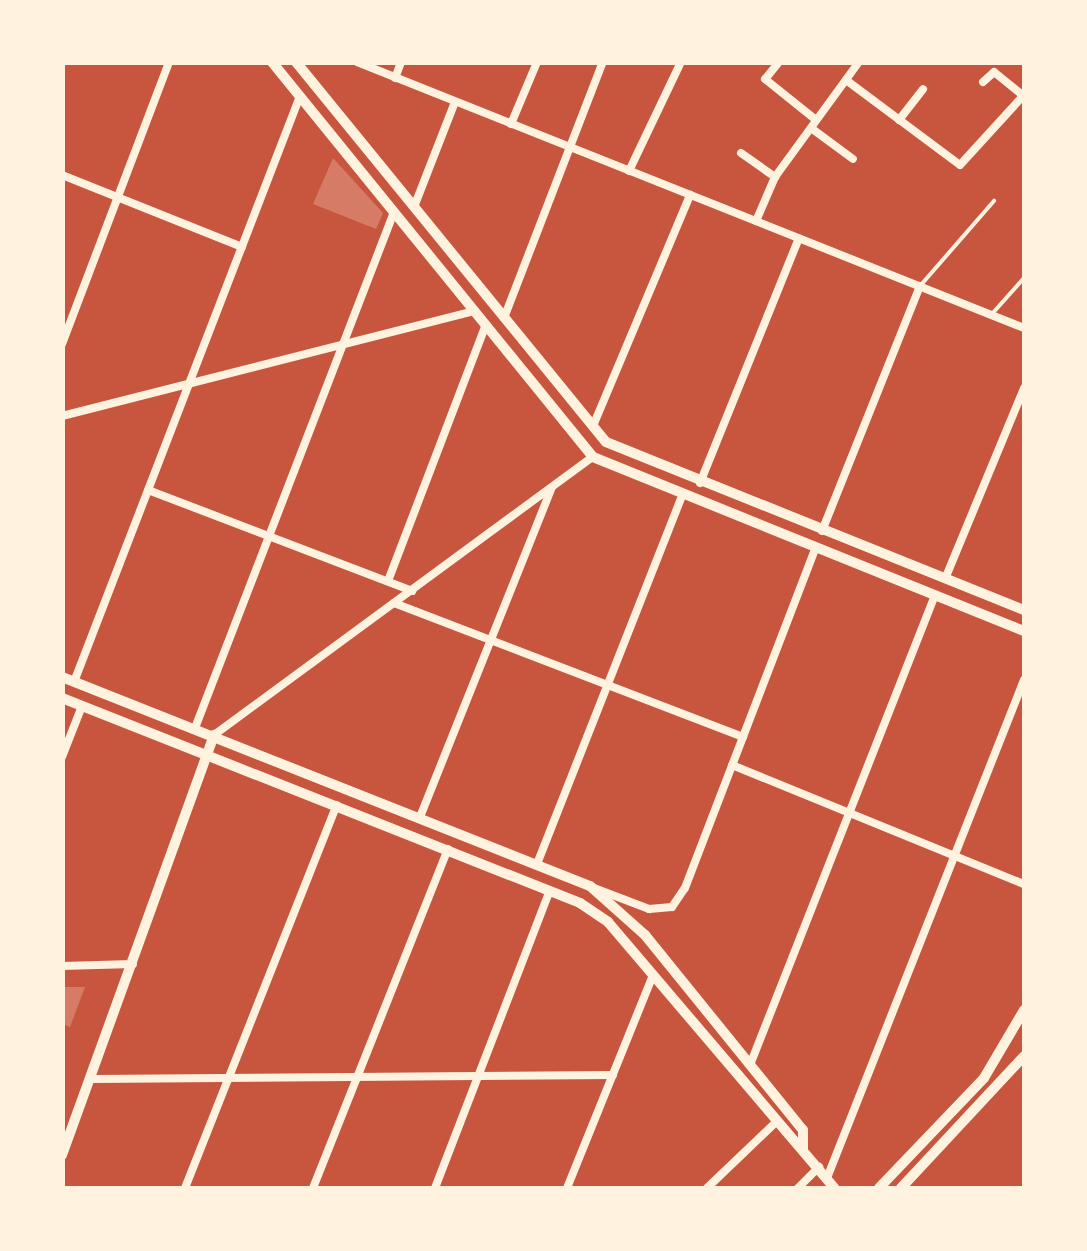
<!DOCTYPE html>
<style>
body{margin:0}
#map{position:relative;width:1087px;height:1251px;overflow:hidden;background:#c8553d;font-family:Lato,sans-serif}
div>[style]{position:absolute}
[style*='--x']{left:calc(var(--x)*1px);top:calc(var(--y)*1px);width:calc(var(--w)*1px);rotate:calc(var(--a)*1deg)}
.building>*{inset:0;background:#d67c66}
.service>*{height:4px;margin:-2px;padding:0 2px;transform-origin:2px;border-radius:2px;background:#fff3e0}
.minor>*{height:8px;margin:-4px;padding:0 4px;transform-origin:4px;border-radius:4px;background:#fff3e0}
.secondary>*{height:10px;margin:-5px;padding:0 5px;transform-origin:5px;border-radius:5px;background:#fff3e0}
span{translate:-50% -50%;white-space:nowrap;text-align:center;line-height:1.15;-webkit-text-stroke:8px #fff3e0;paint-order:stroke}
.frame{position:absolute;inset:0;border:65px solid #fff3e0;pointer-events:none}
</style>
<div id="map">
<div class="building">
<div style="clip-path:polygon(333px 158px,383px 213px,376px 229px,313px 204px)"></div>
<div style="clip-path:polygon(62px 987px,85px 987px,70px 1027px,62px 1024px)"></div>
</div>
<div class="service">
<div style="--x:920;--y:286;--w:113;--a:-49"></div>
<div style="--x:991;--y:315;--w:50;--a:-48.3"></div>
</div>
<div class="minor">
<div style="--x:357;--y:62;--w:718;--a:21.74"></div>
<div style="--x:779;--y:62;--w:22;--a:129"></div>
<div style="--x:765;--y:79;--w:65;--a:38.8"></div>
<div style="--x:395;--y:78;--w:17;--a:-69"></div>
<div style="--x:846;--y:80;--w:142;--a:36.7"></div>
<div style="--x:960;--y:165;--w:95;--a:-47.6"></div>
<div style="--x:983;--y:82;--w:15;--a:-42"></div>
<div style="--x:994;--y:72;--w:38;--a:39"></div>
<div style="--x:899;--y:120;--w:39;--a:-52"></div>
<div style="--x:511;--y:124;--w:67;--a:-67.2"></div>
<div style="--x:811;--y:128;--w:52;--a:36.4"></div>
<div style="--x:741;--y:153;--w:42;--a:35.2"></div>
<div style="--x:629;--y:171;--w:121;--a:-64.5"></div>
<div style="--x:62;--y:175;--w:194;--a:21.8"></div>
<div style="--x:414;--y:207;--w:113;--a:-68.7"></div>
<div style="--x:756;--y:221;--w:48;--a:-66.6"></div>
<div style="--x:775;--y:177;--w:142;--a:-53.9"></div>
<div style="--x:504;--y:318;--w:274;--a:-68.9"></div>
<div style="--x:62;--y:344;--w:302;--a:-69.2"></div>
<div style="--x:62;--y:416;--w:425;--a:-14.3"></div>
<div style="--x:593;--y:426;--w:251;--a:-67.2"></div>
<div style="--x:700;--y:483;--w:264;--a:-68"></div>
<div style="--x:148;--y:490;--w:283;--a:20.9"></div>
<div style="--x:822;--y:531;--w:264;--a:-68.2"></div>
<div style="--x:945;--y:579;--w:207;--a:-67.5"></div>
<div style="--x:388;--y:581;--w:274;--a:-69.1"></div>
<div style="--x:394;--y:603;--w:374;--a:21"></div>
<div style="--x:74;--y:682;--w:628;--a:-68.91"></div>
<div style="--x:195;--y:728;--w:553;--a:-68.91"></div>
<div style="--x:214;--y:735;--w:470;--a:-36.3"></div>
<div style="--x:62;--y:757;--w:55;--a:-68.6"></div>
<div style="--x:732;--y:765;--w:315;--a:22.2"></div>
<div style="--x:420;--y:817;--w:355;--a:-68.2"></div>
<div style="--x:537;--y:864;--w:399;--a:-68.5"></div>
<div style="--x:594;--y:888;--w:59;--a:20.9"></div>
<div style="--x:649;--y:909;--w:23;--a:-5"></div>
<div style="--x:672;--y:907;--w:23;--a:-56"></div>
<div style="--x:685;--y:888;--w:365;--a:-69"></div>
<div style="--x:62;--y:966;--w:71;--a:-1.6"></div>
<div style="--x:750;--y:1065;--w:505;--a:-68.51"></div>
<div style="--x:92;--y:1079;--w:521;--a:-0.44"></div>
<div style="--x:827;--y:1178;--w:536;--a:-68.42"></div>
<div style="--x:185;--y:1188;--w:412;--a:-68.4"></div>
<div style="--x:313;--y:1188;--w:365;--a:-68.3"></div>
<div style="--x:435;--y:1188;--w:319;--a:-68.9"></div>
<div style="--x:567;--y:1188;--w:227;--a:-68"></div>
<div style="--x:707;--y:1188;--w:91;--a:-43.7"></div>
<div style="--x:798;--y:1188;--w:30;--a:-45"></div>
</div>
<div class="secondary">
<div style="--x:272;--y:62;--w:509;--a:50.9"></div>
<div style="--x:593;--y:457;--w:465;--a:22"></div>
<div style="--x:296;--y:62;--w:490;--a:50.8"></div>
<div style="--x:606;--y:442;--w:450;--a:21.9"></div>
<div style="--x:62;--y:677;--w:568;--a:21.6"></div>
<div style="--x:590;--y:886;--w:74;--a:41.7"></div>
<div style="--x:645;--y:935;--w:251;--a:51"></div>
<div style="--x:803;--y:1130;--w:18;--a:90"></div>
<div style="--x:62;--y:698;--w:557;--a:21.59"></div>
<div style="--x:580;--y:903;--w:34;--a:34"></div>
<div style="--x:608;--y:922;--w:349;--a:49.6"></div>
<div style="--x:62;--y:1155;--w:447;--a:-70.1"></div>
<div style="--x:879;--y:1188;--w:152;--a:-46.3"></div>
<div style="--x:984;--y:1078;--w:79;--a:-59.5"></div>
<div style="--x:901;--y:1188;--w:180;--a:-47"></div>
</div>
<div class="frame"></div>
</div>
